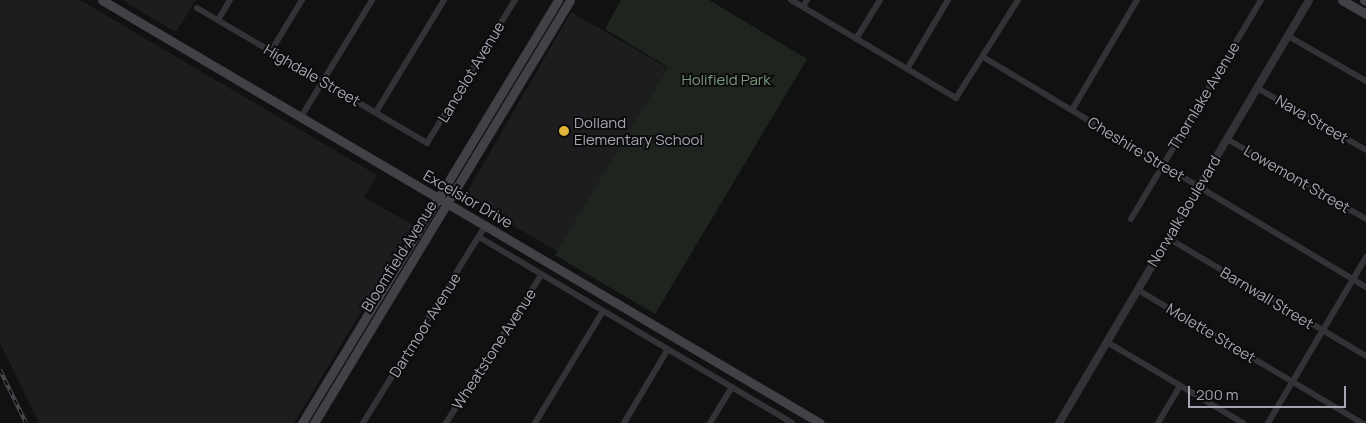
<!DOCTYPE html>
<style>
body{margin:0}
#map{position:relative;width:1366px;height:423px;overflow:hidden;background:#111112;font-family:Manrope,sans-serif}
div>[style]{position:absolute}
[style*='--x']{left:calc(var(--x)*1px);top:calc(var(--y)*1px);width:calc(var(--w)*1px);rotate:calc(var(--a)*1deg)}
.built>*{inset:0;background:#1d1d1f;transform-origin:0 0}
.green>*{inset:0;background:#1e251f}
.minor>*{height:6px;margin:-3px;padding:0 3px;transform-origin:3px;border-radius:3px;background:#323337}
.tertiary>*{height:8px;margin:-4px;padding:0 4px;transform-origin:4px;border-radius:4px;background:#323337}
.secondary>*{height:9px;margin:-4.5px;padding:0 4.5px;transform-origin:4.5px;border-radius:4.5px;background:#414247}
.rail>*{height:4px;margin-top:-2px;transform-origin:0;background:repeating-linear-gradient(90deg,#0c0c0d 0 5.5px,#4c4d52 0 11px);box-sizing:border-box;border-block:1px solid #4c4d52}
.dots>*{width:14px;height:14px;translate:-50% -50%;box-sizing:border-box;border:2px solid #0c0c0d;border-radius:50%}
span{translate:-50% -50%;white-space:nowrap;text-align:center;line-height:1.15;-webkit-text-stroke:4px #0c0c0d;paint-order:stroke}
.street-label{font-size:15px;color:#a4a7b2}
.park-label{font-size:15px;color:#7c9c80}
.poi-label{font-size:15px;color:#a4a7b2}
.left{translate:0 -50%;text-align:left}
.scale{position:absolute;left:1188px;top:386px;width:158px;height:22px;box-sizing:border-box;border:2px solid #a4a7b2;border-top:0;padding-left:6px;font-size:15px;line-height:18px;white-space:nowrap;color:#a4a7b2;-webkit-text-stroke:4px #0c0c0d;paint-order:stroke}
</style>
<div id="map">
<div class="built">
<div style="clip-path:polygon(0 0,80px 0,377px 175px,364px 197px,413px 225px,294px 423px,39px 423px,0 343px)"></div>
<div style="clip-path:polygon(122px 0,196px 0,176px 32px)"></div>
<div style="left:571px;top:12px;width:111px;height:214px;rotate:30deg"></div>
</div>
<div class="green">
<div style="clip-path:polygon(621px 0,709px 0,807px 59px,655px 314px,555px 255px,668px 67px,605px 29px)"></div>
</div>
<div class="minor">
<div style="--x:791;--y:0;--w:192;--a:30.7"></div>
<div style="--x:956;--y:98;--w:116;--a:-57.7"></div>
<div style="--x:803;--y:7;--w:8;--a:-60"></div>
<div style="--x:197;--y:8;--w:267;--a:30.4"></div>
<div style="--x:427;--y:143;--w:168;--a:-58.4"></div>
<div style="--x:218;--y:20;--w:23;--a:-59"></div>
<div style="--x:1288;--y:36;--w:90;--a:30"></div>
<div style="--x:856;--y:39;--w:46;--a:-58.4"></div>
<div style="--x:271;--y:51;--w:60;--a:-58.7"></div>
<div style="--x:983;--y:57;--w:447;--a:31"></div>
<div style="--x:907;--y:69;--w:80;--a:-59.3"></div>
<div style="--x:1257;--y:88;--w:125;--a:29.6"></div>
<div style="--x:1072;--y:110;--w:128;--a:-59.4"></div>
<div style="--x:376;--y:112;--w:131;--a:-58.7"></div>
<div style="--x:301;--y:117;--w:137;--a:-58.7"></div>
<div style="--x:1227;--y:139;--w:160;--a:29.9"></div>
<div style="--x:1131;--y:219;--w:255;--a:-59.3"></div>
<div style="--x:479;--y:237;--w:364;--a:30.7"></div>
<div style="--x:1168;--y:238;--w:230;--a:30.8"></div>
<div style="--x:1138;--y:290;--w:261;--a:30.7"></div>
<div style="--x:1107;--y:342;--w:158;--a:30.8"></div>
<div style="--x:363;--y:423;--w:233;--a:-58.2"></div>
<div style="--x:446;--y:423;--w:177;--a:-57.2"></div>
<div style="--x:535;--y:423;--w:131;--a:-58.7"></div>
<div style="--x:624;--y:423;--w:86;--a:-59.3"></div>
<div style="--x:710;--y:423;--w:42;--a:-58.6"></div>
<div style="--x:1158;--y:423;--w:43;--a:-59.3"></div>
<div style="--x:1268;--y:423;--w:193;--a:-59.4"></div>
</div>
<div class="tertiary">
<div style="--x:1059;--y:423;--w:491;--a:-59.4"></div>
</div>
<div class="secondary">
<div style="--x:102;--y:0;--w:833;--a:30.5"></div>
<div style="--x:1342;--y:0;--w:28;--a:30"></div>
<div style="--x:1364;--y:0;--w:2;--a:27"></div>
<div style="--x:302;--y:423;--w:494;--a:-58.8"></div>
<div style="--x:314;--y:423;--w:494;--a:-58.8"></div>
</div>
<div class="rail">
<div style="--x:0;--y:370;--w:59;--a:63.9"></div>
</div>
<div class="dots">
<div style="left:564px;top:131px;background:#e2b43a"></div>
</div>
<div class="street-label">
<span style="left:471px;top:72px;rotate:-59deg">Lancelot Avenue</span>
<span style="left:312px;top:75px;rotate:30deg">Highdale Street</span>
<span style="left:1204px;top:96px;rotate:-59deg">Thornlake Avenue</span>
<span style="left:1312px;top:119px;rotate:30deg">Nava Street</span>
<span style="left:1136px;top:149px;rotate:31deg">Cheshire Street</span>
<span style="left:1297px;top:179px;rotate:30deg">Lowemont Street</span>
<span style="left:468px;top:199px;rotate:30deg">Excelsior Drive</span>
<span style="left:1184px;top:211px;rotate:-59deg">Norwalk Boulevard</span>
<span style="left:399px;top:256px;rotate:-58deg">Bloomfield Avenue</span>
<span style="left:1267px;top:298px;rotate:31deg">Barnwall Street</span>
<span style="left:425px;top:325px;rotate:-58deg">Dartmoor Avenue</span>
<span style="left:1211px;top:333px;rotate:31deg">Molette Street</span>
<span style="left:494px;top:349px;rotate:-57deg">Wheatstone Avenue</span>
</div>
<div class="park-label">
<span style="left:726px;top:80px">Holifield Park</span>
</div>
<div class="poi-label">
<span class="left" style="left:574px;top:131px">Dolland<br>Elementary School</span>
</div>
<div class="scale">200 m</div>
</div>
